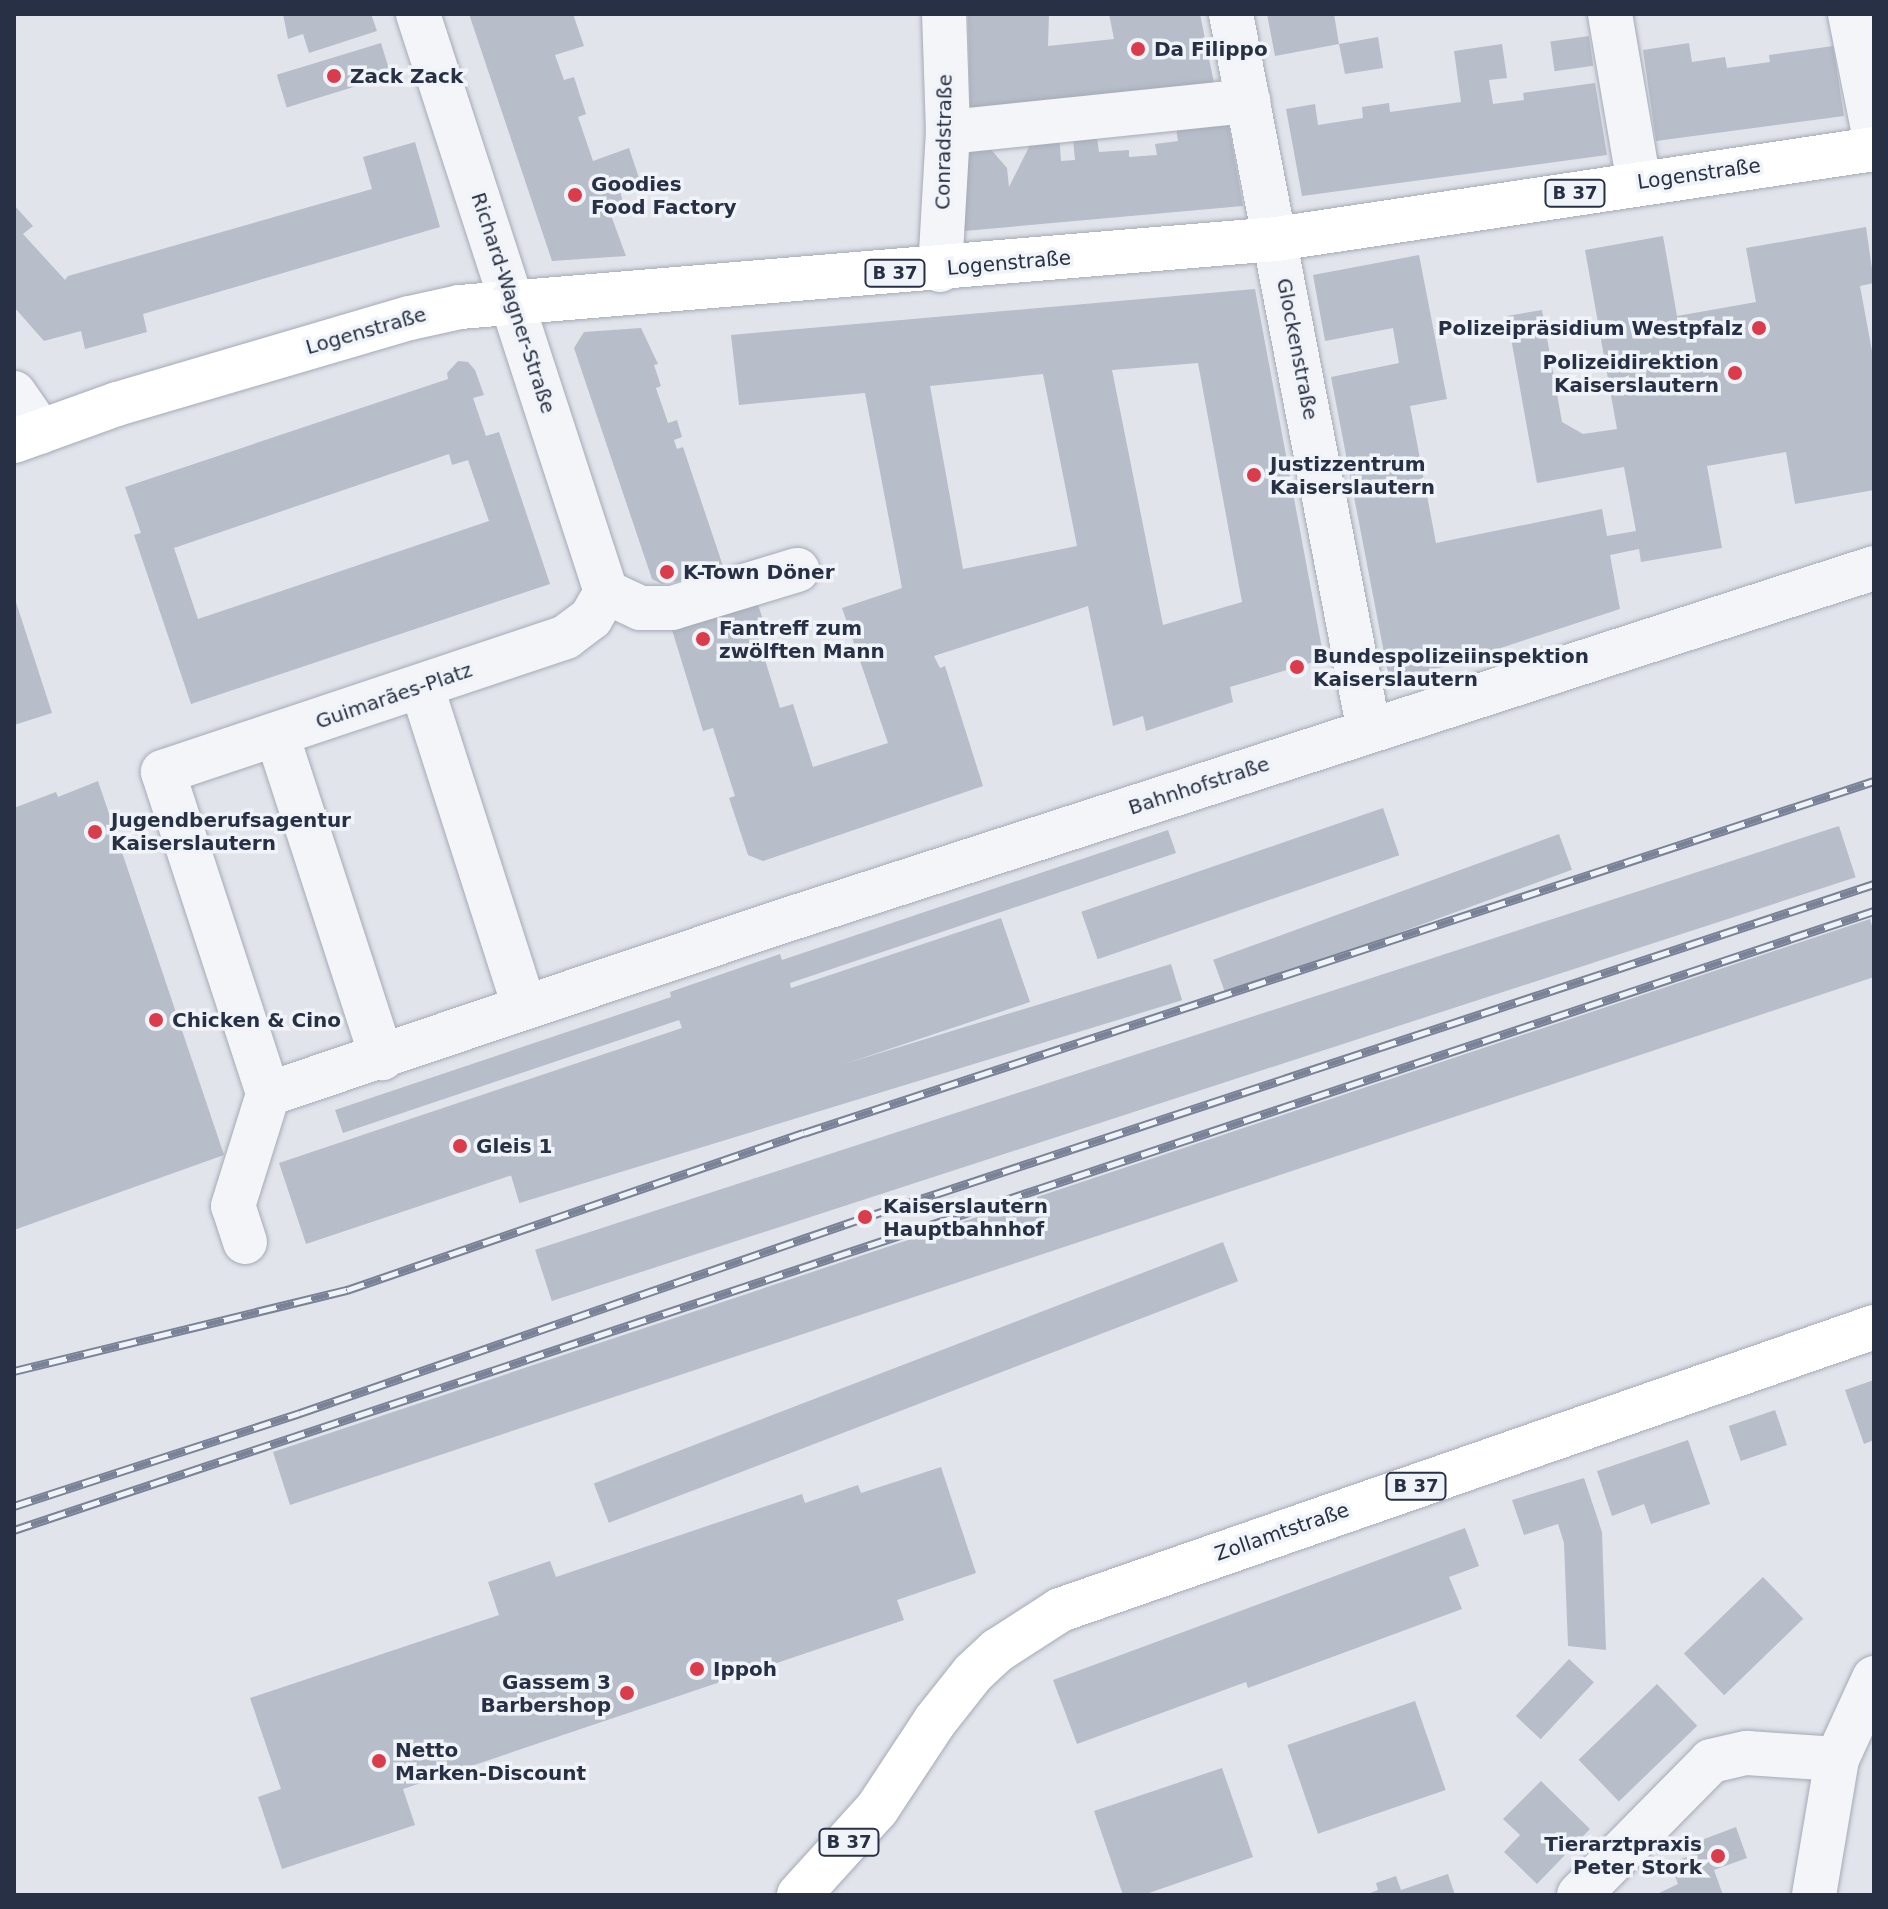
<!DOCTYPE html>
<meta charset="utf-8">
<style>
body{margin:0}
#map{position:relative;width:1888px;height:1909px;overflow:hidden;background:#e1e4eb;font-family:"DejaVu Sans",sans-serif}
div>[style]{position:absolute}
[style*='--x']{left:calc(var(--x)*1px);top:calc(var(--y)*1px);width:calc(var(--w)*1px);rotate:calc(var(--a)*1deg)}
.building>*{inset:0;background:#b7bdc9;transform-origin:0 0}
.roads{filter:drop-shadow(0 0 2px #a5aab6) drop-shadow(0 0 2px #a5aab6)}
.minor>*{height:44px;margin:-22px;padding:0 22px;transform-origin:22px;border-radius:22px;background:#f4f5f8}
.major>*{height:44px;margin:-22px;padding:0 22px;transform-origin:22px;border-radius:22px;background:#fff}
.rail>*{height:9px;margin-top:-4.5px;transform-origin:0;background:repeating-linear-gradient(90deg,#f0f3f8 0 18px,#798296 0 36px);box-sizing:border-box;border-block:2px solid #798296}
.dots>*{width:22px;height:22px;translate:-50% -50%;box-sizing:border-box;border:4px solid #f0f3f8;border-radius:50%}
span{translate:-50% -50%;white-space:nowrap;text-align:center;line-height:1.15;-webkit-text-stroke:7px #f0f3f8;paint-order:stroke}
.shield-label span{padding:2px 6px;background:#f0f3f8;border:2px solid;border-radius:6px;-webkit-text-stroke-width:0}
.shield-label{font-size:18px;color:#273044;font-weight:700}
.poi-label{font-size:20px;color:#273044;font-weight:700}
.left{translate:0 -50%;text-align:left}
.right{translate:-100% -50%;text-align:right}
.street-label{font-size:20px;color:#273044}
.frame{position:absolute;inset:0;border:16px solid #273044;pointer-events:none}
</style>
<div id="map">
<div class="building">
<div style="clip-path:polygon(283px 14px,371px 14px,377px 31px,309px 53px,303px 34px,288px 39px)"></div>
<div style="clip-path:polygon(469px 14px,573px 14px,584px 46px,555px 55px,564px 80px,574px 77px,586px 114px,578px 117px,593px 161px,629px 148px,639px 178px,618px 185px,624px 205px,609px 210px,626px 256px,552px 261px)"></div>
<div style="clip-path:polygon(968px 14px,1049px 14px,1048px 46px,1114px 39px,1109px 14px,1200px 14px,1216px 93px,970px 116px)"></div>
<div style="clip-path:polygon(1267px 14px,1334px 14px,1339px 44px,1378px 37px,1383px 68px,1345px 74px,1339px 44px,1275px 56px)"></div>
<div style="left:1589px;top:36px;width:30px;height:39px;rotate:82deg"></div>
<div style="left:381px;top:43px;width:34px;height:109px;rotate:73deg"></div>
<div style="clip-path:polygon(1689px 43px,1692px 62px,1725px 57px,1727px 68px,1770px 62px,1769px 55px,1833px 46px,1844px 116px,1656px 141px,1643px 50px)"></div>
<div style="clip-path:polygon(1502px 44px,1507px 78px,1489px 80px,1493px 104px,1524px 100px,1523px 93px,1595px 83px,1607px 155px,1302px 196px,1286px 109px,1315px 104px,1318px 125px,1363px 118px,1362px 107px,1389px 103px,1390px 112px,1461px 102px,1454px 51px)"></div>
<div style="clip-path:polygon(1227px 116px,1243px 206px,953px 232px,960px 147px,987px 145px,1007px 168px,1009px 187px,1035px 135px,1059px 133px,1061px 161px,1075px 160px,1073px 139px,1097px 138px,1099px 152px,1129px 150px,1129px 157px,1157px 155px,1155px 144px,1178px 141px,1175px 122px)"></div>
<div style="clip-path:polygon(415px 142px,440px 227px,143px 314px,147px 332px,85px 349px,81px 331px,44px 341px,14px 307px,14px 205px,33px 226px,23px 234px,65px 280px,68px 276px,372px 189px,363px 157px)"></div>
<div style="clip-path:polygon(1866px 227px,1874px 283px,1860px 286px,1874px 362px,1874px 490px,1795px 504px,1786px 452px,1707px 466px,1722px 548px,1641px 562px,1639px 549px,1610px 555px,1620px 609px,1390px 684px,1331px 377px,1399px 363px,1393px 328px,1325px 341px,1313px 275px,1419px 255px,1447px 399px,1410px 406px,1436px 543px,1602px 509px,1607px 536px,1636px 531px,1624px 467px,1537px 483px,1507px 316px,1542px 310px,1562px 422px,1583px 434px,1617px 429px,1585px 250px,1663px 236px,1677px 316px,1756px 302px,1746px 248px)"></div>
<div style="clip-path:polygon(evenodd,1255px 289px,1324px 659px,1230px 687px,1233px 702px,1146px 731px,1143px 716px,1113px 726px,1088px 606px,934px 656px,940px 668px,945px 666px,983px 786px,763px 861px,748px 855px,729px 798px,735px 796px,713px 728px,703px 731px,669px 620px,754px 593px,766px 628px,756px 631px,780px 708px,793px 704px,813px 767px,888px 743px,842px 608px,902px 588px,865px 393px,739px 405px,731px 335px,1255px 289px,1198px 363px,1242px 602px,1163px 625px,1112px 370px,1198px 363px,1255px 289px,1043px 374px,1077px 546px,963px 569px,930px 386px,1043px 374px)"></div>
<div style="clip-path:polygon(641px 328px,658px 364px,654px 365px,661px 386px,656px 388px,668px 423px,677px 420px,682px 437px,674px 440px,677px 449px,683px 447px,725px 572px,662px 584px,652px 579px,574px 348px,584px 332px)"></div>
<div style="clip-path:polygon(evenodd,458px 361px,468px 362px,475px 370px,484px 395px,473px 398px,486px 436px,499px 432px,550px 584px,191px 704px,134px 535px,141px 533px,125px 487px,448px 379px,447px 373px,458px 361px,449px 454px,452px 465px,468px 460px,489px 521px,198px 619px,174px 548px,449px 454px)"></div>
<div style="clip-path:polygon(14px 596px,52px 713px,14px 725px)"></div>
<div style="clip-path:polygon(98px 781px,224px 1155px,14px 1230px,14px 808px,56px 792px,58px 797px)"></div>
<div style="left:1383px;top:808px;width:50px;height:319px;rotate:71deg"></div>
<div style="left:1839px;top:826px;width:54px;height:1371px;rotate:72deg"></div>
<div style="clip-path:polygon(1168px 830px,1176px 853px,790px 983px,791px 988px,1001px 918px,1030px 1002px,306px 1244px,279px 1163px,682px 1028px,679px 1020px,343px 1133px,335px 1110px,671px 997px,670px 992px,780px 954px,782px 960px)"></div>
<div style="left:1559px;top:834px;width:38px;height:368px;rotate:70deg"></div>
<div style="clip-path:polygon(1870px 919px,1874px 933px,1874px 977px,290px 1505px,273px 1452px)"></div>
<div style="left:1171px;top:964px;width:38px;height:693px;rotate:73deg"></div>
<div style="left:1223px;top:1242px;width:42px;height:674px;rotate:69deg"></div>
<div style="clip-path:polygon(1874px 1380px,1874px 1440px,1864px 1444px,1845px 1390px)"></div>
<div style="left:1775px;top:1410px;width:37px;height:49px;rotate:71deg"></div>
<div style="clip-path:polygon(1688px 1440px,1710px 1504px,1651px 1524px,1644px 1504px,1612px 1516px,1597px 1471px)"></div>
<div style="clip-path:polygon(941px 1467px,976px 1573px,897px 1600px,904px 1620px,403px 1789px,415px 1825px,282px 1869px,258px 1797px,281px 1789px,250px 1698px,499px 1615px,488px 1582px,550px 1561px,556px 1577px,802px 1494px,805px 1503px,858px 1485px,861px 1493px)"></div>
<div style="clip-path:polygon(1584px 1478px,1602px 1532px,1606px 1650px,1568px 1646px,1564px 1543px,1558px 1524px,1524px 1535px,1512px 1500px)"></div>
<div style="clip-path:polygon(1465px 1528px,1479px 1566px,1449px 1577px,1462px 1609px,1248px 1688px,1246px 1682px,1077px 1744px,1053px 1680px)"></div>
<div style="left:1763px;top:1577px;width:58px;height:110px;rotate:46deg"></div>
<div style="left:1569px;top:1659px;width:34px;height:78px;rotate:43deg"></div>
<div style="left:1657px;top:1684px;width:58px;height:109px;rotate:46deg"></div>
<div style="left:1415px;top:1701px;width:94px;height:135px;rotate:71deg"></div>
<div style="clip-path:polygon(1222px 1768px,1253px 1857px,1143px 1895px,1123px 1895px,1094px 1811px)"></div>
<div style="clip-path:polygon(1541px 1781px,1590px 1829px,1537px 1884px,1504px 1852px,1520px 1835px,1503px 1819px)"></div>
<div style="clip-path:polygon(1736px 1827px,1747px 1858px,1714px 1870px,1723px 1895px,1655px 1895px,1678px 1884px,1670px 1863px,1695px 1854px,1691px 1844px)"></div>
<div style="clip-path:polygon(1448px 1874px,1455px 1895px,1365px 1895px,1378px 1890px,1376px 1883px,1396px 1876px,1401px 1890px)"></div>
</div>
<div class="roads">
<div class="minor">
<div style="--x:418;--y:14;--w:608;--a:71.98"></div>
<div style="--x:1231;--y:14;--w:730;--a:79.11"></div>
<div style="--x:1610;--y:14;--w:171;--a:80.3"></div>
<div style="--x:1850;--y:14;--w:122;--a:78.7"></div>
<div style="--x:948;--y:132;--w:302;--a:-5.9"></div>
<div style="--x:940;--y:270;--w:138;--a:-86.7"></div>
<div style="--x:948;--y:132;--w:118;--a:-91.9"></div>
<div style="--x:14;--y:393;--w:47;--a:55.3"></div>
<div style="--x:606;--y:592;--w:30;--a:120"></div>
<div style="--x:591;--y:618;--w:31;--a:143"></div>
<div style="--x:566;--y:637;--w:425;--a:161.5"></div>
<div style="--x:163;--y:772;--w:339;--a:71.9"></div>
<div style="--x:268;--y:1094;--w:540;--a:-18.57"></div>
<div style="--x:780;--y:922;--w:1150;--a:-17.93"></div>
<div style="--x:606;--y:592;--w:38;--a:25"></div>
<div style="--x:640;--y:608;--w:32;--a:0"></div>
<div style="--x:672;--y:608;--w:131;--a:-16.9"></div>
<div style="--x:422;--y:688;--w:336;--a:72.2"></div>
<div style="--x:277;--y:735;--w:340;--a:72"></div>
<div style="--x:245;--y:1242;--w:38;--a:-108"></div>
<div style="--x:233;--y:1206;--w:117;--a:-72.6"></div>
<div style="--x:1579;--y:1895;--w:188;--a:-45.4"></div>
<div style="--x:1711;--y:1761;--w:37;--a:-13"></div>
<div style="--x:1747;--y:1753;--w:90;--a:3.8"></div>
<div style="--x:1814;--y:1895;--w:138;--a:-80.4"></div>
<div style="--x:1837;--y:1759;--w:89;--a:-65.4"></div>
</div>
<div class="major">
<div style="--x:14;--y:441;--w:109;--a:-19.8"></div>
<div style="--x:117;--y:404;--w:305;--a:-16.4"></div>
<div style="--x:410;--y:318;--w:51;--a:-12.4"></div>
<div style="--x:460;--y:307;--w:819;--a:-4.76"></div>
<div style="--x:1276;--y:239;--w:605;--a:-8.56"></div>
<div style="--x:799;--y:1895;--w:116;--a:-47.8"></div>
<div style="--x:877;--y:1809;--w:105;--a:-56.6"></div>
<div style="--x:935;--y:1721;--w:61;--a:-51.6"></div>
<div style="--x:973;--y:1673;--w:34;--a:-43"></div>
<div style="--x:998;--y:1650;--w:74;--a:-32.8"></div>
<div style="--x:1060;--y:1610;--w:862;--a:-19.17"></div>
</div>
</div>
<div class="rail">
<div style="--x:14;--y:1371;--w:343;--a:-13.7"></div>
<div style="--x:347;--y:1290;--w:483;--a:-19"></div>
<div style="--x:804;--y:1133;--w:1126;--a:-18.21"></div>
<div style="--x:14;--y:1506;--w:301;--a:-18"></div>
<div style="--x:300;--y:1413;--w:599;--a:-19.1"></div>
<div style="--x:866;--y:1217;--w:1062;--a:-18.28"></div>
<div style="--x:14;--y:1530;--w:1960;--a:-18.41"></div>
</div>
<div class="dots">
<div style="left:1138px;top:49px;background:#da3c4b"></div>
<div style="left:334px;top:76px;background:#da3c4b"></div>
<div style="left:575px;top:195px;background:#da3c4b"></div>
<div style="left:1759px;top:328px;background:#da3c4b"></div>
<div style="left:1735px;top:373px;background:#da3c4b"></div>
<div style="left:1254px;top:475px;background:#da3c4b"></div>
<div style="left:667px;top:572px;background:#da3c4b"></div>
<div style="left:703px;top:639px;background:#da3c4b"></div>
<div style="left:1297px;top:667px;background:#da3c4b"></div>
<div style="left:95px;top:832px;background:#da3c4b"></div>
<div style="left:156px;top:1020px;background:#da3c4b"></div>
<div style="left:460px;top:1146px;background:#da3c4b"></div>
<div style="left:865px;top:1217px;background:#da3c4b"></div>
<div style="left:697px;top:1669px;background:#da3c4b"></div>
<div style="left:627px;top:1693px;background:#da3c4b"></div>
<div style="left:379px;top:1761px;background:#da3c4b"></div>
<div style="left:1718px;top:1856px;background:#da3c4b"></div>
</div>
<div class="shield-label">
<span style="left:1575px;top:193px">B 37</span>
<span style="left:895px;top:273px">B 37</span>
<span style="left:1416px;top:1486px">B 37</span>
<span style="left:849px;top:1842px">B 37</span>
</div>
<div class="poi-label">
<span class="left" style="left:1154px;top:49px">Da Filippo</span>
<span class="left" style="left:350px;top:76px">Zack Zack</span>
<span class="left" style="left:591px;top:196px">Goodies<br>Food Factory</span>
<span class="right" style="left:1743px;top:328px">Polizeipräsidium Westpfalz</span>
<span class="right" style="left:1719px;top:374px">Polizeidirektion<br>Kaiserslautern</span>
<span class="left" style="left:1270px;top:476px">Justizzentrum<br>Kaiserslautern</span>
<span class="left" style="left:683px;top:572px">K-Town Döner</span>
<span class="left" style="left:719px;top:640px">Fantreff zum<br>zwölften Mann</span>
<span class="left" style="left:1313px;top:668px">Bundespolizeiinspektion<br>Kaiserslautern</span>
<span class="left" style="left:111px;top:832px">Jugendberufsagentur<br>Kaiserslautern</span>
<span class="left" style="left:172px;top:1020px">Chicken &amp; Cino</span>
<span class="left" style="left:476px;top:1146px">Gleis 1</span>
<span class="left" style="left:883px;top:1218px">Kaiserslautern<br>Hauptbahnhof</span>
<span class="left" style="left:713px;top:1669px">Ippoh</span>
<span class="right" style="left:611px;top:1694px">Gassem 3<br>Barbershop</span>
<span class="left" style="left:395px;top:1762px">Netto<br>Marken-Discount</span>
<span class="right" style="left:1702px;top:1856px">Tierarztpraxis<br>Peter Stork</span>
</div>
<div class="street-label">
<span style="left:944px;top:142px;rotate:-89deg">Conradstraße</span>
<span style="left:1699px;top:174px;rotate:-8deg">Logenstraße</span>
<span style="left:1009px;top:263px;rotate:-5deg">Logenstraße</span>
<span style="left:513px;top:303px;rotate:72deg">Richard-Wagner-Straße</span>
<span style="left:366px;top:331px;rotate:-16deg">Logenstraße</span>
<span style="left:1297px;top:349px;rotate:79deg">Glockenstraße</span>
<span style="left:394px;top:696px;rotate:-19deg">Guimarães-Platz</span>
<span style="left:1199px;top:786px;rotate:-18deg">Bahnhofstraße</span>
<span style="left:1282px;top:1532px;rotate:-19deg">Zollamtstraße</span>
</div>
<div class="frame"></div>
</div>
